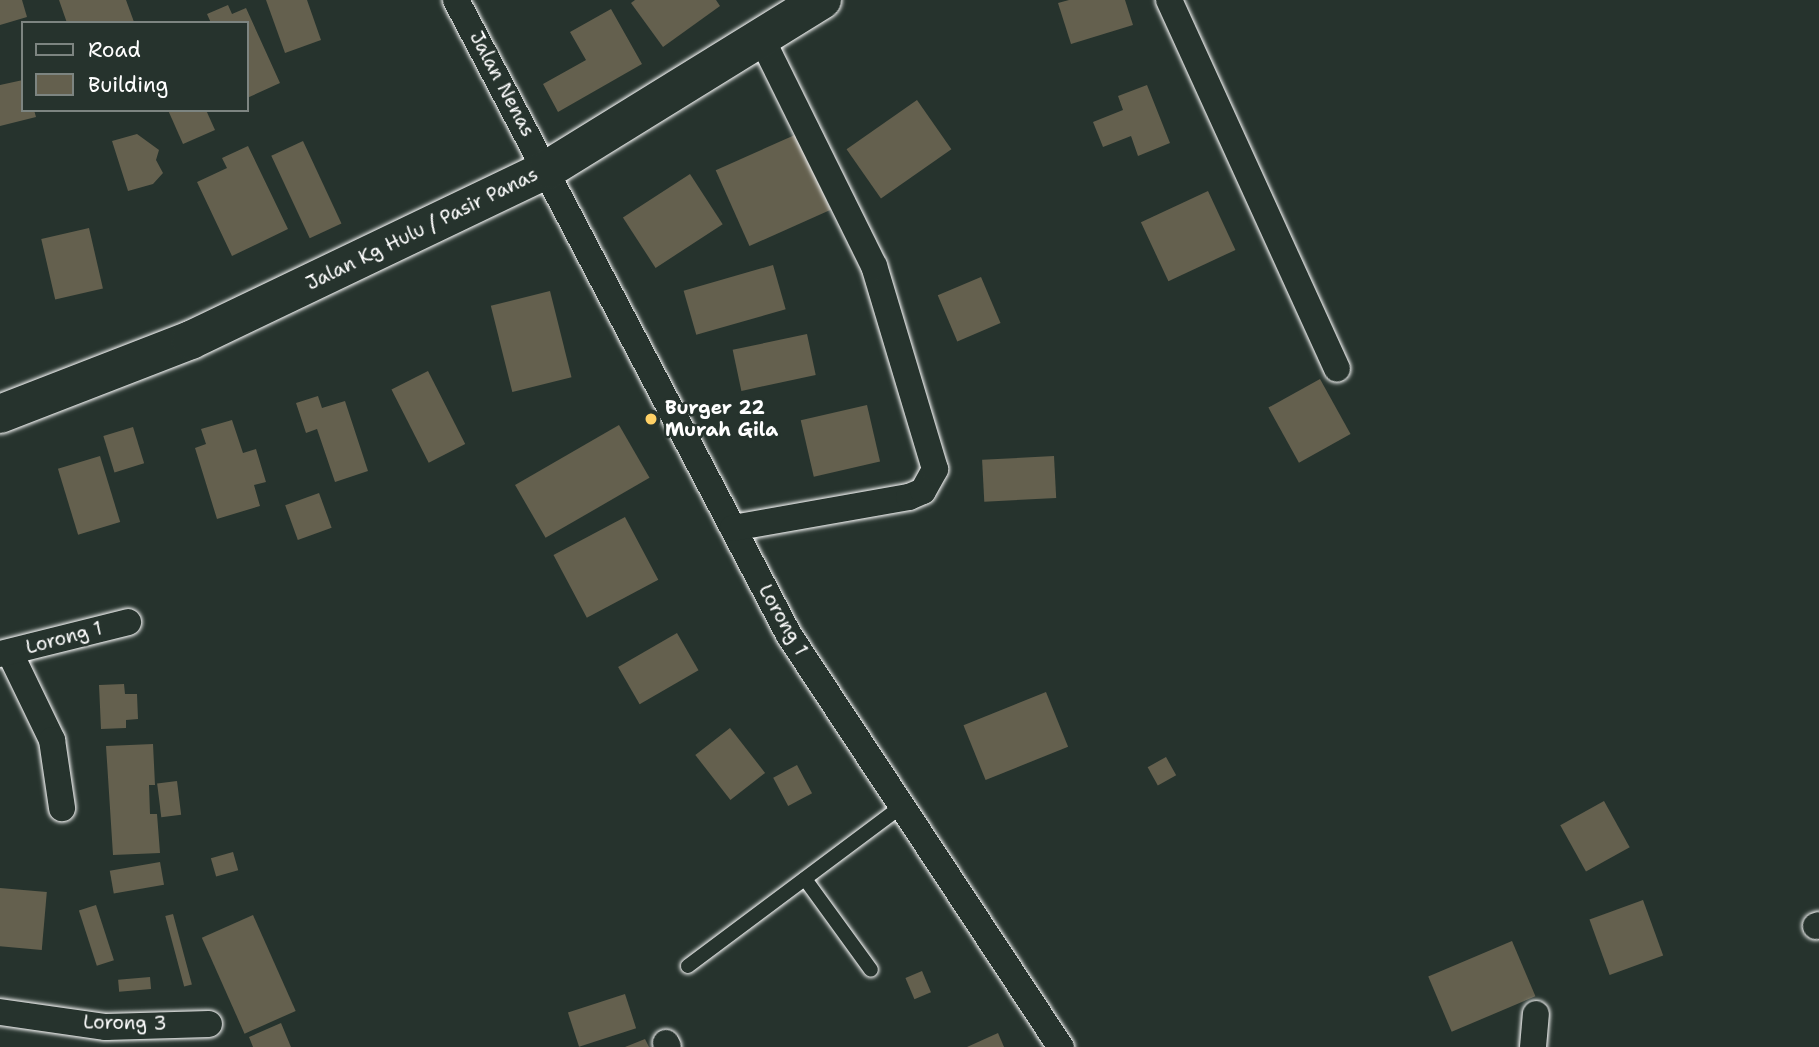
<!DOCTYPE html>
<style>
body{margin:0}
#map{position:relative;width:1819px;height:1047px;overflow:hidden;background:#26332d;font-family:"Shantell Sans",sans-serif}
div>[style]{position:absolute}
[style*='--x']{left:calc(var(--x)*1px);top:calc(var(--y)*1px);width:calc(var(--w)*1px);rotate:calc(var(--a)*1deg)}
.building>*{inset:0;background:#64604e;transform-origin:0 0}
.roads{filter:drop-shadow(0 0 2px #fff) drop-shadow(0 0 2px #fff)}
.lane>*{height:14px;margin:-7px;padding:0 7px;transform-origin:7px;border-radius:7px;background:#26332d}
.street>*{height:26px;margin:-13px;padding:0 13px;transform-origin:13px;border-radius:13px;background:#26332d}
.secondary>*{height:38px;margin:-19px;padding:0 19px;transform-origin:19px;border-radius:19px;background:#26332d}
.dots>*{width:19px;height:19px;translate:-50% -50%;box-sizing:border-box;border:4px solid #26332d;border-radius:50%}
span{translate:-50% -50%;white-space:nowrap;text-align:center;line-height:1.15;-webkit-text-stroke:5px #26332d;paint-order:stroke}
.street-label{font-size:19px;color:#fff}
.poi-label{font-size:19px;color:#fff;font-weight:700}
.left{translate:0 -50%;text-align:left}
.legend{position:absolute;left:21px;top:21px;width:228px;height:91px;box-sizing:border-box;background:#26332d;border:2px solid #7d8581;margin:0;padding:9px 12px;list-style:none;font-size:21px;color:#fff}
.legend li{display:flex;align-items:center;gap:14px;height:35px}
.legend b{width:35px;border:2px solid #7d8581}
</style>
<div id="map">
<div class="building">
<div style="clip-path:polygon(0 0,22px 0,27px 17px,0 25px)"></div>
<div style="clip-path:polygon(59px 0,126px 0,134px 22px,67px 23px)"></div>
<div style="clip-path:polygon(266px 0,307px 0,321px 40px,285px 53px)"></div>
<div style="clip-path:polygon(635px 0,716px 0,720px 6px,663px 47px,631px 3px)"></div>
<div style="clip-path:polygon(1069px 0,1125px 0,1133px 25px,1071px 44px,1058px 3px)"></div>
<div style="clip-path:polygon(228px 5px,232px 14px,246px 8px,280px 83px,247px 98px,247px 23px,211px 23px,207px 14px)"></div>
<div style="clip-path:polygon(611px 9px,642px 64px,558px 112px,543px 84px,586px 60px,570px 32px)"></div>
<div style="clip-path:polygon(23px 80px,23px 110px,34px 110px,36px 117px,0 126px,0 85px)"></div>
<div style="clip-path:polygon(1147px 85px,1170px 143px,1138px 156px,1131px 136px,1103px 147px,1093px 122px,1123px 110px,1118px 96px)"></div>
<div style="left:917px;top:100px;width:60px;height:86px;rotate:55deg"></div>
<div style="clip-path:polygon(168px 110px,206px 110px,215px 130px,183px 144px)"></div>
<div style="clip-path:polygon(137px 134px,159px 150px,156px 160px,163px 173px,153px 184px,128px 191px,112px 141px)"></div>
<div style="left:797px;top:134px;width:83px;height:89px;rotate:66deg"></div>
<div style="left:303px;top:141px;width:91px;height:35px;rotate:65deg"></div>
<div style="clip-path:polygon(248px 146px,288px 229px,232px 256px,197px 182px,227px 168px,222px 158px)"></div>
<div style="left:690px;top:174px;width:60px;height:80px;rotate:57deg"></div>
<div style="left:1208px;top:191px;width:65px;height:74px;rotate:65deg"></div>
<div style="left:89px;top:228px;width:62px;height:49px;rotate:77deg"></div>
<div style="left:773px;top:265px;width:46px;height:93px;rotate:74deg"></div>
<div style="left:981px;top:277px;width:50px;height:47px;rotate:67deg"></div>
<div style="left:550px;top:291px;width:89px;height:61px;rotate:76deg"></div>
<div style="left:807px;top:334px;width:42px;height:76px;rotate:78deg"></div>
<div style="left:428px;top:371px;width:82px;height:41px;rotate:63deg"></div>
<div style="left:1320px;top:379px;width:63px;height:59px;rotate:61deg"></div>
<div style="clip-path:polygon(318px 396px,322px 408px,345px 401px,368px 471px,335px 482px,317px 429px,306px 433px,296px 403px)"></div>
<div style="left:867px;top:405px;width:58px;height:68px;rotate:77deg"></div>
<div style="clip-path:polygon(232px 420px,243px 453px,256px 449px,266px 482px,254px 485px,260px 506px,217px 519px,195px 448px,206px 444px,201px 429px)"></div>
<div style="left:619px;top:425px;width:61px;height:120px;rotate:60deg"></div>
<div style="left:133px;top:427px;width:38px;height:31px;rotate:73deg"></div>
<div style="left:100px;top:456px;width:69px;height:44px;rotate:73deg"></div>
<div style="left:1054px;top:456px;width:42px;height:72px;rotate:87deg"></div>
<div style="left:319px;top:493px;width:37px;height:36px;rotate:70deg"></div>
<div style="left:625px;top:517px;width:71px;height:81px;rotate:62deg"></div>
<div style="left:677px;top:633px;width:43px;height:68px;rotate:60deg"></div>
<div style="clip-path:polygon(124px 684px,125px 694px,137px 694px,138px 719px,126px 720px,126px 728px,101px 729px,99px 685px)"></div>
<div style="left:1046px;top:692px;width:59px;height:89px;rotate:68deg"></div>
<div style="left:730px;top:728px;width:57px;height:44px;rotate:52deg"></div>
<div style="clip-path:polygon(153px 744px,155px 785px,149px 785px,150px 814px,157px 814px,160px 853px,113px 855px,106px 746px)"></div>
<div style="left:1166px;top:757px;width:21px;height:21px;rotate:61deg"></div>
<div style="left:797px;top:765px;width:32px;height:27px;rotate:62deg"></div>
<div style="left:177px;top:781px;width:34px;height:20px;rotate:83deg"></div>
<div style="left:1604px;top:801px;width:53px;height:50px;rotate:61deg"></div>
<div style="left:233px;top:852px;width:19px;height:23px;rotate:74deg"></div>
<div style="left:160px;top:862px;width:23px;height:51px;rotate:80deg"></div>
<div style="left:0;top:888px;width:47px;height:58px;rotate:5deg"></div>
<div style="left:1643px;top:900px;width:59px;height:57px;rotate:70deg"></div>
<div style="left:96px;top:905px;width:58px;height:18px;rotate:72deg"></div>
<div style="left:173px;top:914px;width:73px;height:8px;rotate:75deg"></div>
<div style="left:253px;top:915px;width:105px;height:56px;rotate:66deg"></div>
<div style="left:1512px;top:941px;width:60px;height:91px;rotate:67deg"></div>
<div style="left:922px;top:971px;width:23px;height:18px;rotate:67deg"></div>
<div style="left:150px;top:977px;width:12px;height:32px;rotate:85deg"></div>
<div style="left:625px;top:994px;width:36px;height:60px;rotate:72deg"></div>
<div style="clip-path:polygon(281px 1023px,291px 1047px,253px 1047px,249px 1037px)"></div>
<div style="clip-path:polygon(998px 1033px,1004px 1047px,967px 1047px)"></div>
<div style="clip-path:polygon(645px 1039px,649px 1047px,625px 1047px)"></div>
</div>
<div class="roads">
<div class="lane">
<div style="--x:805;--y:879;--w:112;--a:54"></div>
<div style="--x:688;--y:966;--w:267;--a:-36.8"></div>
</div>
<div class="street">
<div style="--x:456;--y:0;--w:717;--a:62.33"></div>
<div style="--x:789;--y:635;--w:494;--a:56.6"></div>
<div style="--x:1169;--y:0;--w:405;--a:65.5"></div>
<div style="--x:733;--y:528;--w:179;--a:-10"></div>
<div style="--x:909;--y:497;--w:15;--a:-23"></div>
<div style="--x:923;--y:491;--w:25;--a:-61"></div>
<div style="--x:935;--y:469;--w:212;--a:-106.7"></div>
<div style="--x:874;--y:266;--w:255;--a:-116.3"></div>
<div style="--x:10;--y:653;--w:97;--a:64.2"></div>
<div style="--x:52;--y:740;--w:69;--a:81.6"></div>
<div style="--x:0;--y:654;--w:132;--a:-14"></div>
<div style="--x:1816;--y:926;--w:3;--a:-18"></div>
<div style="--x:0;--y:1012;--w:107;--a:8.1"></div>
<div style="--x:106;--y:1027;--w:103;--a:-1.7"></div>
<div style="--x:666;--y:1043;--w:4;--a:63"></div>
<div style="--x:1533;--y:1047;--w:33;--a:-85"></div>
</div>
<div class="secondary">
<div style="--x:0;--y:414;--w:205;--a:-21.2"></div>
<div style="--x:191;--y:340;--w:396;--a:-25.6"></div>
<div style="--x:548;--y:169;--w:322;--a:-31.7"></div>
</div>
</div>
<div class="dots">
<div style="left:651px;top:419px;background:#ffd166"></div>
</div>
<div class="street-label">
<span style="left:502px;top:84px;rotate:62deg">Jalan Nenas</span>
<span style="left:422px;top:229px;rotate:-26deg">Jalan Kg Hulu / Pasir Panas</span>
<span style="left:783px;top:620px;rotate:60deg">Lorong 1</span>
<span style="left:64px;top:638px;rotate:-15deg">Lorong 1</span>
<span style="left:125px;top:1023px;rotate:1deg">Lorong 3</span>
</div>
<div class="poi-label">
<span class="left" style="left:665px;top:419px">Burger 22<br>Murah Gila</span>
</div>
<ul class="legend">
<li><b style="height:9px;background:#26332d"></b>Road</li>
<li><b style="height:19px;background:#64604e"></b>Building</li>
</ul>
</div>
